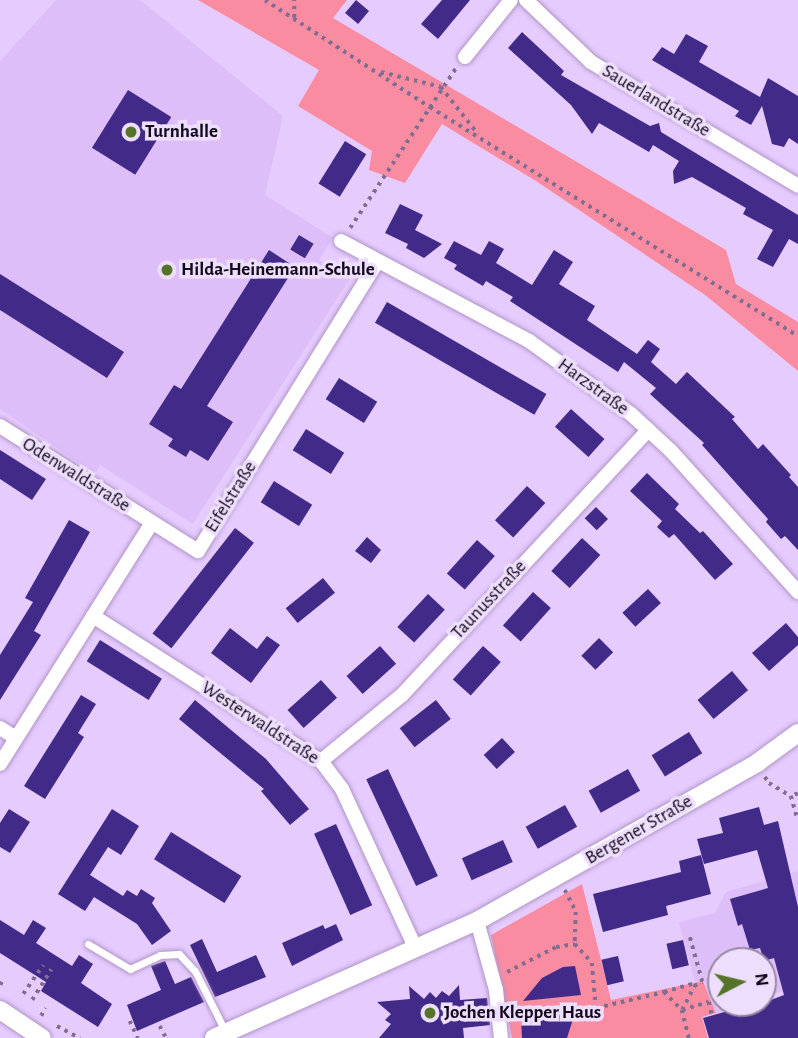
<!DOCTYPE html>
<meta charset="utf-8">
<style>
body{margin:0}
#map{position:relative;width:798px;height:1038px;overflow:hidden;background:#e6cbff;font-family:"Alegreya Sans",sans-serif}
div>[style]{position:absolute}
[style*='--x']{left:calc(var(--x)*1px);top:calc(var(--y)*1px);width:calc(var(--w)*1px);rotate:calc(var(--a)*1deg)}
.built>*{inset:0;background:#ddbef8}
.green>*{inset:0;background:#f98ca1}
.building>*{inset:0;background:#422a88;transform-origin:0 0}
.path>*{height:3.5px;margin-top:-1.75px;transform-origin:0;background:repeating-linear-gradient(90deg,#806d91 0 3.5px,transparent 0 8.5px)}
.roads{filter:drop-shadow(0 0 2px #b096c7) drop-shadow(0 0 2px #b096c7)}
.service>*{height:7px;margin:-3.5px;padding:0 3.5px;transform-origin:3.5px;border-radius:3.5px;background:#fff}
.minor>*{height:14px;margin:-7px;padding:0 7px;transform-origin:7px;border-radius:7px;background:#fff}
.tertiary>*{height:18px;margin:-9px;padding:0 9px;transform-origin:9px;border-radius:9px;background:#fff}
.dots>*{width:19px;height:19px;translate:-50% -50%;box-sizing:border-box;border:4px solid #eedefd;border-radius:50%}
span{translate:-50% -50%;white-space:nowrap;text-align:center;line-height:1.15;-webkit-text-stroke:7px #eedefd;paint-order:stroke}
.street-label{font-size:19px;color:#13091b}
.poi-label{font-size:19px;color:#13091b;font-weight:700}
.left{translate:0 -50%;text-align:left}
.north{position:absolute;left:707px;top:947px;width:70px;height:70px;box-sizing:border-box;background:#eedefd;border:2px solid #9689a3;border-radius:50%;rotate:83deg;font-size:19px;font-weight:700;line-height:28px;text-align:center;color:#13091b}
.north::after{content:'';display:block;margin:auto;width:24px;height:32px;background:#55742a;clip-path:polygon(50% 0,100% 100%,50% 72%,0 100%)}
</style>
<div id="map">
<div class="built">
<div style="clip-path:polygon(56px 0,140px 0,283px 116px,265px 195px,333px 238px,319px 260px,349px 280px,193px 524px,100px 465px,95px 474px,0 409px,0 61px)"></div>
<div style="clip-path:polygon(798px 871px,798px 987px,763px 997px,763px 961px,721px 961px,721px 1003px,740px 1003px,738px 1007px,716px 1013px,704px 981px,695px 982px,679px 922px,715px 913px,726px 892px)"></div>
</div>
<div class="green">
<div style="clip-path:polygon(198px 0,347px 0,333px 18px,726px 250px,736px 284px,798px 322px,798px 371px,705px 295px,536px 181px,442px 124px,405px 183px,369px 170px,372px 151px,298px 106px,319px 70px)"></div>
<div style="clip-path:polygon(582px 884px,611px 1000px,703px 981px,716px 1013px,702px 1017px,708px 1038px,512px 1038px,491px 935px)"></div>
</div>
<div class="building">
<div style="left:356px;top:0;width:17px;height:17px;rotate:40deg"></div>
<div style="clip-path:polygon(442px 0,470px 0,438px 39px,421px 24px)"></div>
<div style="clip-path:polygon(522px 32px,564px 71px,561px 75px,650px 126px,659px 123px,661px 132px,798px 215px,798px 244px,789px 239px,773px 267px,757px 259px,773px 230px,743px 214px,746px 208px,692px 177px,674px 184px,673px 171px,679px 161px,653px 145px,649px 152px,599px 123px,592px 134px,571px 105px,508px 48px)"></div>
<div style="clip-path:polygon(686px 34px,708px 46px,699px 62px,760px 97px,768px 78px,798px 96px,798px 144px,789px 138px,784px 147px,772px 144px,762px 106px,751px 125px,735px 116px,739px 111px,652px 60px,662px 47px,674px 54px)"></div>
<div style="left:128px;top:90px;width:51px;height:68px;rotate:32deg"></div>
<div style="left:345px;top:141px;width:25px;height:50px;rotate:32deg"></div>
<div style="clip-path:polygon(400px 204px,423px 215px,415px 230px,442px 244px,424px 258px,406px 248px,408px 244px,385px 233px)"></div>
<div style="left:299px;top:235px;width:17px;height:17px;rotate:31deg"></div>
<div style="clip-path:polygon(454px 241px,481px 255px,489px 241px,504px 249px,496px 263px,532px 285px,554px 250px,573px 262px,559px 284px,595px 306px,587px 320px,637px 354px,648px 340px,660px 349px,651px 362px,676px 384px,687px 372px,735px 417px,732px 419px,758px 449px,763px 444px,791px 475px,789px 477px,798px 487px,798px 550px,785px 536px,781px 539px,766px 522px,768px 519px,702px 445px,704px 443px,650px 394px,656px 388px,624px 362px,618px 372px,510px 301px,513px 297px,486px 281px,483px 286px,454px 269px,457px 265px,444px 258px)"></div>
<div style="clip-path:polygon(269px 250px,295px 267px,207px 406px,233px 422px,208px 461px,190px 450px,186px 457px,168px 446px,173px 439px,149px 424px,174px 385px,181px 389px)"></div>
<div style="clip-path:polygon(0 274px,124px 352px,107px 378px,0 310px)"></div>
<div style="left:387px;top:302px;width:184px;height:24px;rotate:30deg"></div>
<div style="left:339px;top:378px;width:45px;height:25px;rotate:32deg"></div>
<div style="left:571px;top:409px;width:45px;height:24px;rotate:42deg"></div>
<div style="left:306px;top:429px;width:45px;height:25px;rotate:32deg"></div>
<div style="clip-path:polygon(0 450px,46px 479px,32px 500px,0 479px)"></div>
<div style="clip-path:polygon(647px 473px,679px 504px,675px 509px,700px 533px,703px 531px,733px 564px,715px 580px,674px 534px,669px 538px,657px 527px,662px 521px,630px 491px)"></div>
<div style="left:274px;top:481px;width:45px;height:25px;rotate:32deg"></div>
<div style="left:527px;top:486px;width:25px;height:47px;rotate:43deg"></div>
<div style="left:596px;top:507px;width:17px;height:16px;rotate:45deg"></div>
<div style="clip-path:polygon(69px 520px,90px 532px,34px 631px,41px 635px,0 700px,0 655px,33px 602px,25px 598px)"></div>
<div style="left:235px;top:528px;width:24px;height:134px;rotate:38deg"></div>
<div style="clip-path:polygon(367px 537px,381px 550px,371px 563px,355px 551px)"></div>
<div style="left:582px;top:538px;width:25px;height:45px;rotate:43deg"></div>
<div style="left:477px;top:540px;width:24px;height:45px;rotate:42deg"></div>
<div style="left:323px;top:578px;width:19px;height:48px;rotate:51deg"></div>
<div style="left:648px;top:589px;width:19px;height:35px;rotate:47deg"></div>
<div style="left:533px;top:592px;width:24px;height:45px;rotate:42deg"></div>
<div style="left:428px;top:594px;width:23px;height:45px;rotate:43deg"></div>
<div style="clip-path:polygon(786px 623px,798px 637px,798px 645px,769px 671px,752px 653px)"></div>
<div style="clip-path:polygon(230px 628px,257px 649px,267px 636px,280px 645px,251px 683px,211px 653px)"></div>
<div style="left:599px;top:638px;width:20px;height:25px;rotate:45deg"></div>
<div style="left:100px;top:640px;width:73px;height:25px;rotate:32deg"></div>
<div style="left:380px;top:646px;width:24px;height:45px;rotate:48deg"></div>
<div style="left:483px;top:646px;width:24px;height:45px;rotate:42deg"></div>
<div style="left:732px;top:671px;width:25px;height:45px;rotate:50deg"></div>
<div style="left:321px;top:680px;width:24px;height:45px;rotate:48deg"></div>
<div style="clip-path:polygon(81px 695px,96px 704px,78px 733px,84px 737px,45px 799px,24px 786px)"></div>
<div style="clip-path:polygon(195px 700px,266px 759px,309px 809px,290px 825px,261px 791px,264px 789px,179px 719px)"></div>
<div style="left:436px;top:700px;width:24px;height:46px;rotate:52deg"></div>
<div style="left:689px;top:732px;width:25px;height:44px;rotate:58deg"></div>
<div style="left:502px;top:738px;width:19px;height:25px;rotate:47deg"></div>
<div style="left:388px;top:769px;width:118px;height:24px;rotate:65deg"></div>
<div style="left:628px;top:769px;width:25px;height:45px;rotate:61deg"></div>
<div style="left:565px;top:805px;width:25px;height:45px;rotate:61deg"></div>
<div style="clip-path:polygon(759px 807px,764px 825px,778px 821px,798px 907px,798px 1038px,709px 1038px,703px 1018px,735px 1009px,740px 1003px,763px 1003px,784px 995px,774px 958px,764px 961px,760px 948px,750px 950px,742px 924px,738px 926px,730px 899px,768px 888px,757px 850px,704px 864px,697px 839px,723px 833px,719px 818px)"></div>
<div style="clip-path:polygon(9px 809px,30px 822px,10px 853px,0 847px,0 823px)"></div>
<div style="clip-path:polygon(112px 809px,139px 826px,121px 855px,108px 847px,90px 875px,123px 896px,127px 890px,137px 896px,141px 889px,155px 898px,152px 903px,171px 931px,152px 945px,137px 924px,94px 897px,85px 911px,58px 894px)"></div>
<div style="left:336px;top:824px;width:89px;height:24px;rotate:66deg"></div>
<div style="left:171px;top:832px;width:83px;height:32px;rotate:32deg"></div>
<div style="left:503px;top:840px;width:24px;height:45px;rotate:66deg"></div>
<div style="clip-path:polygon(701px 855px,711px 894px,666px 906px,668px 915px,603px 932px,593px 894px,681px 872px,679px 861px)"></div>
<div style="clip-path:polygon(0 920px,24px 935px,33px 920px,46px 928px,36px 943px,72px 966px,79px 955px,93px 964px,81px 983px,112px 1004px,98px 1027px,41px 991px,46px 982px,0 953px)"></div>
<div style="clip-path:polygon(336px 924px,343px 940px,292px 966px,282px 943px,323px 925px,325px 929px)"></div>
<div style="clip-path:polygon(202px 939px,217px 972px,256px 955px,266px 977px,215px 997px,190px 945px)"></div>
<div style="left:683px;top:940px;width:26px;height:17px;rotate:77deg"></div>
<div style="left:618px;top:956px;width:26px;height:17px;rotate:77deg"></div>
<div style="clip-path:polygon(165px 961px,175px 984px,191px 977px,204px 1002px,137px 1031px,127px 1005px,161px 990px,151px 966px)"></div>
<div style="clip-path:polygon(575px 966px,581px 995px,523px 1001px,542px 978px,563px 967px)"></div>
<div style="clip-path:polygon(459px 985px,460px 1000px,487px 998px,490px 1025px,463px 1028px,464px 1038px,379px 1038px,391px 1024px,385px 1020px,391px 1014px,377px 1002px,410px 999px,409px 986px,424px 999px,430px 992px,436px 998px,442px 991px,449px 996px)"></div>
<div style="clip-path:polygon(524px 1006px,573px 1019px,567px 1038px,522px 1038px,521px 1018px)"></div>
</div>
<div class="path">
<div style="--x:265;--y:0;--w:197;--a:33"></div>
<div style="--x:430;--y:107;--w:433;--a:31.9"></div>
<div style="--x:294;--y:18;--w:18;--a:-90"></div>
<div style="--x:381;--y:72;--w:62;--a:14"></div>
<div style="--x:441;--y:87;--w:60;--a:51.8"></div>
<div style="--x:350;--y:228;--w:192;--a:-56.5"></div>
<div style="--x:765;--y:777;--w:7;--a:56"></div>
<div style="--x:769;--y:783;--w:26;--a:31"></div>
<div style="--x:798;--y:794;--w:7;--a:164"></div>
<div style="--x:791;--y:796;--w:25;--a:74"></div>
<div style="--x:565;--y:890;--w:25;--a:63"></div>
<div style="--x:576;--y:912;--w:32;--a:92"></div>
<div style="--x:507;--y:972;--w:55;--a:-27"></div>
<div style="--x:556;--y:947;--w:19;--a:-9"></div>
<div style="--x:575;--y:944;--w:25;--a:48"></div>
<div style="--x:592;--y:963;--w:45;--a:84.9"></div>
<div style="--x:596;--y:1008;--w:70;--a:-13.2"></div>
<div style="--x:664;--y:992;--w:25;--a:45"></div>
<div style="--x:682;--y:1010;--w:29;--a:76"></div>
<div style="--x:0;--y:985;--w:4;--a:-63"></div>
<div style="--x:664;--y:992;--w:33;--a:-16"></div>
<div style="--x:23;--y:994;--w:35;--a:-55"></div>
<div style="--x:32;--y:1000;--w:36;--a:-58"></div>
<div style="--x:682;--y:1010;--w:27;--a:-63"></div>
<div style="--x:694;--y:986;--w:9;--a:-27"></div>
<div style="--x:702;--y:982;--w:49;--a:-105.5"></div>
<div style="--x:682;--y:1010;--w:28;--a:-17"></div>
<div style="--x:709;--y:1002;--w:13;--a:77"></div>
<div style="--x:41;--y:1016;--w:9;--a:-63"></div>
<div style="--x:130;--y:1021;--w:19;--a:65"></div>
<div style="--x:57;--y:1026;--w:26;--a:28"></div>
<div style="--x:160;--y:1026;--w:13;--a:63"></div>
</div>
<div class="roads">
<div class="service">
<div style="--x:88;--y:944;--w:49;--a:30.8"></div>
<div style="--x:130;--y:969;--w:33;--a:-25"></div>
<div style="--x:160;--y:955;--w:19;--a:-3"></div>
<div style="--x:179;--y:954;--w:23;--a:47"></div>
<div style="--x:195;--y:971;--w:67;--a:63.4"></div>
</div>
<div class="minor">
<div style="--x:526;--y:0;--w:90;--a:43.6"></div>
<div style="--x:591;--y:62;--w:241;--a:30.9"></div>
<div style="--x:465;--y:57;--w:73;--a:-51.1"></div>
<div style="--x:341;--y:241;--w:213;--a:28"></div>
<div style="--x:529;--y:341;--w:125;--a:35.6"></div>
<div style="--x:631;--y:414;--w:54;--a:42.8"></div>
<div style="--x:671;--y:451;--w:190;--a:48"></div>
<div style="--x:0;--y:426;--w:234;--a:32.3"></div>
<div style="--x:198;--y:551;--w:340;--a:-58.2"></div>
<div style="--x:93;--y:616;--w:270;--a:32.5"></div>
<div style="--x:321;--y:761;--w:35;--a:53"></div>
<div style="--x:342;--y:789;--w:176;--a:65.2"></div>
<div style="--x:0;--y:728;--w:19;--a:32"></div>
<div style="--x:321;--y:761;--w:104;--a:-39.2"></div>
<div style="--x:402;--y:695;--w:362;--a:-47.1"></div>
<div style="--x:0;--y:764;--w:285;--a:-57.8"></div>
<div style="--x:477;--y:921;--w:72;--a:74.6"></div>
<div style="--x:496;--y:990;--w:48;--a:84.1"></div>
</div>
<div class="tertiary">
<div style="--x:0;--y:1010;--w:50;--a:33.7"></div>
<div style="--x:214;--y:1038;--w:288;--a:-24"></div>
<div style="--x:477;--y:921;--w:322;--a:-29.4"></div>
<div style="--x:757;--y:763;--w:51;--a:-36.2"></div>
</div>
</div>
<div class="dots">
<div style="left:131px;top:132px;background:#55742a"></div>
<div style="left:167px;top:270px;background:#55742a"></div>
<div style="left:430px;top:1013px;background:#55742a"></div>
</div>
<div class="street-label">
<span style="left:656px;top:101px;rotate:31deg">Sauerlandstraße</span>
<span style="left:593px;top:387px;rotate:36deg">Harzstraße</span>
<span style="left:76px;top:475px;rotate:32deg">Odenwaldstraße</span>
<span style="left:231px;top:497px;rotate:-58deg">Eifelstraße</span>
<span style="left:489px;top:600px;rotate:-47deg">Taunusstraße</span>
<span style="left:260px;top:723px;rotate:33deg">Westerwaldstraße</span>
<span style="left:639px;top:830px;rotate:-30deg">Bergener Straße</span>
</div>
<div class="poi-label">
<span class="left" style="left:145px;top:132px">Turnhalle</span>
<span class="left" style="left:181px;top:270px">Hilda-Heinemann-Schule</span>
<span class="left" style="left:444px;top:1013px">Jochen Klepper Haus</span>
</div>
<div class="north">N</div>
</div>
